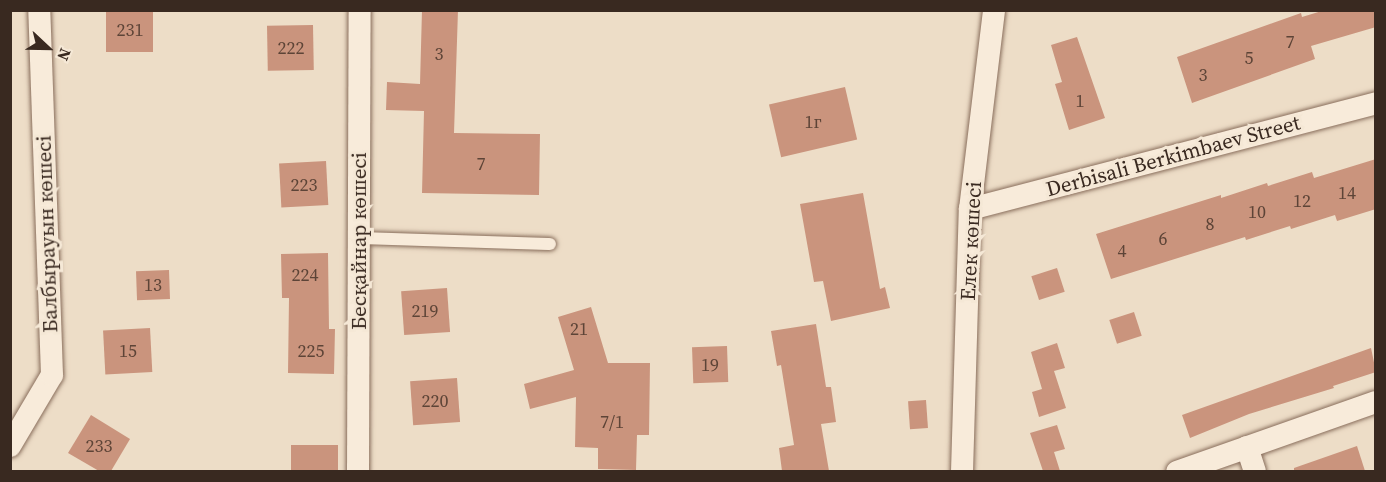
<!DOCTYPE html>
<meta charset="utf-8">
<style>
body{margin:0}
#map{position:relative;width:1386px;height:482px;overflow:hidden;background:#edddc7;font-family:"Source Serif 4",serif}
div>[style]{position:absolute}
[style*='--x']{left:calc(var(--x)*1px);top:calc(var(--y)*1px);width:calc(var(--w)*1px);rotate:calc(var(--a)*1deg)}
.building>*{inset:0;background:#ca947d;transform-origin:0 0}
.roads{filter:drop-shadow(0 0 2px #896e5c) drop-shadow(0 0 2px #896e5c)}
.lane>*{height:12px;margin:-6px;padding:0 6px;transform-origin:6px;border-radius:6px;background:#f8ebda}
.street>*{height:22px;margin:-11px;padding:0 11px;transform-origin:11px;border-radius:11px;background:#f8ebda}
span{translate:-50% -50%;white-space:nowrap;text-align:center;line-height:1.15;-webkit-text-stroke:6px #f5e8d6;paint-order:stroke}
.number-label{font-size:18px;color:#5d4437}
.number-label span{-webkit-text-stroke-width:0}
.street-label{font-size:21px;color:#392920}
.frame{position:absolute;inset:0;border:12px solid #392920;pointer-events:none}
.north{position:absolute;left:18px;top:18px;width:60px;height:60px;-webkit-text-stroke:4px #f5e8d6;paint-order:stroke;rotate:112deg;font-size:16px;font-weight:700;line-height:24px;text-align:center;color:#392920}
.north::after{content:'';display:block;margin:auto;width:21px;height:27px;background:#392920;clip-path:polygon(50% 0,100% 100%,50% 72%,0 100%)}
</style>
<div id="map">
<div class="building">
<div style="left:106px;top:10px;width:47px;height:42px"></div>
<div style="clip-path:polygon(422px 10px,458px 10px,454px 133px,540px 134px,539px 195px,422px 193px,424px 111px,386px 110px,387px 82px,420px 84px)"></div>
<div style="clip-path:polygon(1325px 10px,1376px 10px,1376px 27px,1311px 46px,1315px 59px,1192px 103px,1177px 57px,1301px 13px,1302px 17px)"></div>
<div style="left:313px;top:25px;width:45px;height:46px;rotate:89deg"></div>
<div style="clip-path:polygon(1077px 37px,1105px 118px,1069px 130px,1055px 84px,1062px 82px,1051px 45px)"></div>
<div style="left:845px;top:87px;width:54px;height:78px;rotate:77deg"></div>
<div style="clip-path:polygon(1376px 159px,1376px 209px,1337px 221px,1335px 215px,1291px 229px,1290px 226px,1246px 240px,1245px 237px,1111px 279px,1096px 234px,1221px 195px,1221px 198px,1267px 183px,1268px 186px,1312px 172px,1314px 178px)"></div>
<div style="left:326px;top:161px;width:44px;height:47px;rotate:87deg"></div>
<div style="clip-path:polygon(863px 193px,880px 289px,885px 287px,890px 308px,831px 321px,823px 281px,814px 282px,800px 204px)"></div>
<div style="clip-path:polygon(328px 253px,329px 329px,335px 329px,334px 374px,288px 373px,289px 298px,282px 298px,281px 254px)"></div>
<div style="left:1057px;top:268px;width:25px;height:27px;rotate:72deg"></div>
<div style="left:169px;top:270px;width:29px;height:33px;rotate:88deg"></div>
<div style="left:447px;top:288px;width:44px;height:46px;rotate:86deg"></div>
<div style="clip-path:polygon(591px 307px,608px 363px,650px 363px,649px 435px,637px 435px,636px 470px,598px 469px,598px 448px,575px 447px,576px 397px,530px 409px,524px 384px,574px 370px,558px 317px)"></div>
<div style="left:1134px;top:312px;width:25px;height:26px;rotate:72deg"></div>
<div style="clip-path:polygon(816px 324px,826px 387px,831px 387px,836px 422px,821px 424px,829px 471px,782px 471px,779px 448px,794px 445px,781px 365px,777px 366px,771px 331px)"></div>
<div style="left:150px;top:328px;width:44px;height:47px;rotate:87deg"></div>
<div style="clip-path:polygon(1057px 343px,1065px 368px,1054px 371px,1066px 408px,1039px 417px,1032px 392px,1042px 389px,1031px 352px)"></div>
<div style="left:727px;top:346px;width:36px;height:35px;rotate:88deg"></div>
<div style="clip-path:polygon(1371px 348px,1376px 372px,1333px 386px,1334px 388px,1249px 414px,1190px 438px,1182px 415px)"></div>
<div style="left:457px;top:378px;width:44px;height:47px;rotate:86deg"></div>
<div style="left:926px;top:400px;width:28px;height:18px;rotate:86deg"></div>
<div style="clip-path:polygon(91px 415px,130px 439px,111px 471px,99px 471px,68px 453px)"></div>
<div style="clip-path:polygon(1057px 425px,1065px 449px,1054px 452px,1060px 471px,1043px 471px,1030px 433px)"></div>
<div style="left:338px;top:445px;width:26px;height:47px;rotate:90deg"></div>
<div style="clip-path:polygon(1357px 446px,1365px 471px,1294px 471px,1294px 468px)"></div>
</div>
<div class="roads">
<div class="lane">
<div style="--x:359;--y:238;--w:191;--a:1.8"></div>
</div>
<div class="street">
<div style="--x:970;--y:209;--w:420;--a:-14.6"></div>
<div style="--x:10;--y:446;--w:82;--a:-59.4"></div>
<div style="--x:52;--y:375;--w:365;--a:-92"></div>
<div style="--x:1247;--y:447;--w:26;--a:72"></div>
<div style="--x:358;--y:472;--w:462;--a:-89.8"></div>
<div style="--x:962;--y:472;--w:263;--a:-88.3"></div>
<div style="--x:970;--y:209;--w:200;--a:-83.1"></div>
<div style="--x:1177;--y:472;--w:211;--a:-19.4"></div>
</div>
</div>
<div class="number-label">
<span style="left:130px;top:30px">231</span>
<span style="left:1290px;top:42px">7</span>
<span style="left:291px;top:48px">222</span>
<span style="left:439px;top:54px">3</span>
<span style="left:1249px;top:58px">5</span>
<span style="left:1203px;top:75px">3</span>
<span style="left:1080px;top:101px">1</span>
<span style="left:813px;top:122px">1г</span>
<span style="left:481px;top:164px">7</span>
<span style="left:304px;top:185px">223</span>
<span style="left:1347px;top:193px">14</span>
<span style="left:1302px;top:201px">12</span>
<span style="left:1257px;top:212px">10</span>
<span style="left:1210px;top:224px">8</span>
<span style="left:1163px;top:239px">6</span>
<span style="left:1122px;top:251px">4</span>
<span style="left:305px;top:275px">224</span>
<span style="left:153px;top:285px">13</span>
<span style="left:425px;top:311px">219</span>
<span style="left:579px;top:329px">21</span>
<span style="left:128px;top:351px">15</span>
<span style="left:311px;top:351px">225</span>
<span style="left:710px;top:365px">19</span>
<span style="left:435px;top:401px">220</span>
<span style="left:612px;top:422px">7/1</span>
<span style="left:99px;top:446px">233</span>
</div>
<div class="street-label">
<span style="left:1173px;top:156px;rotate:-15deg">Derbisali Berkimbaev Street</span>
<span style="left:47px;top:234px;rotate:-92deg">Балбырауын көшесі</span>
<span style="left:359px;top:241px;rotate:-90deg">Бесқайнар көшесі</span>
<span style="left:971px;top:241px;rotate:-87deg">Елек көшесі</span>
</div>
<div class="frame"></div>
<div class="north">N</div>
</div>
